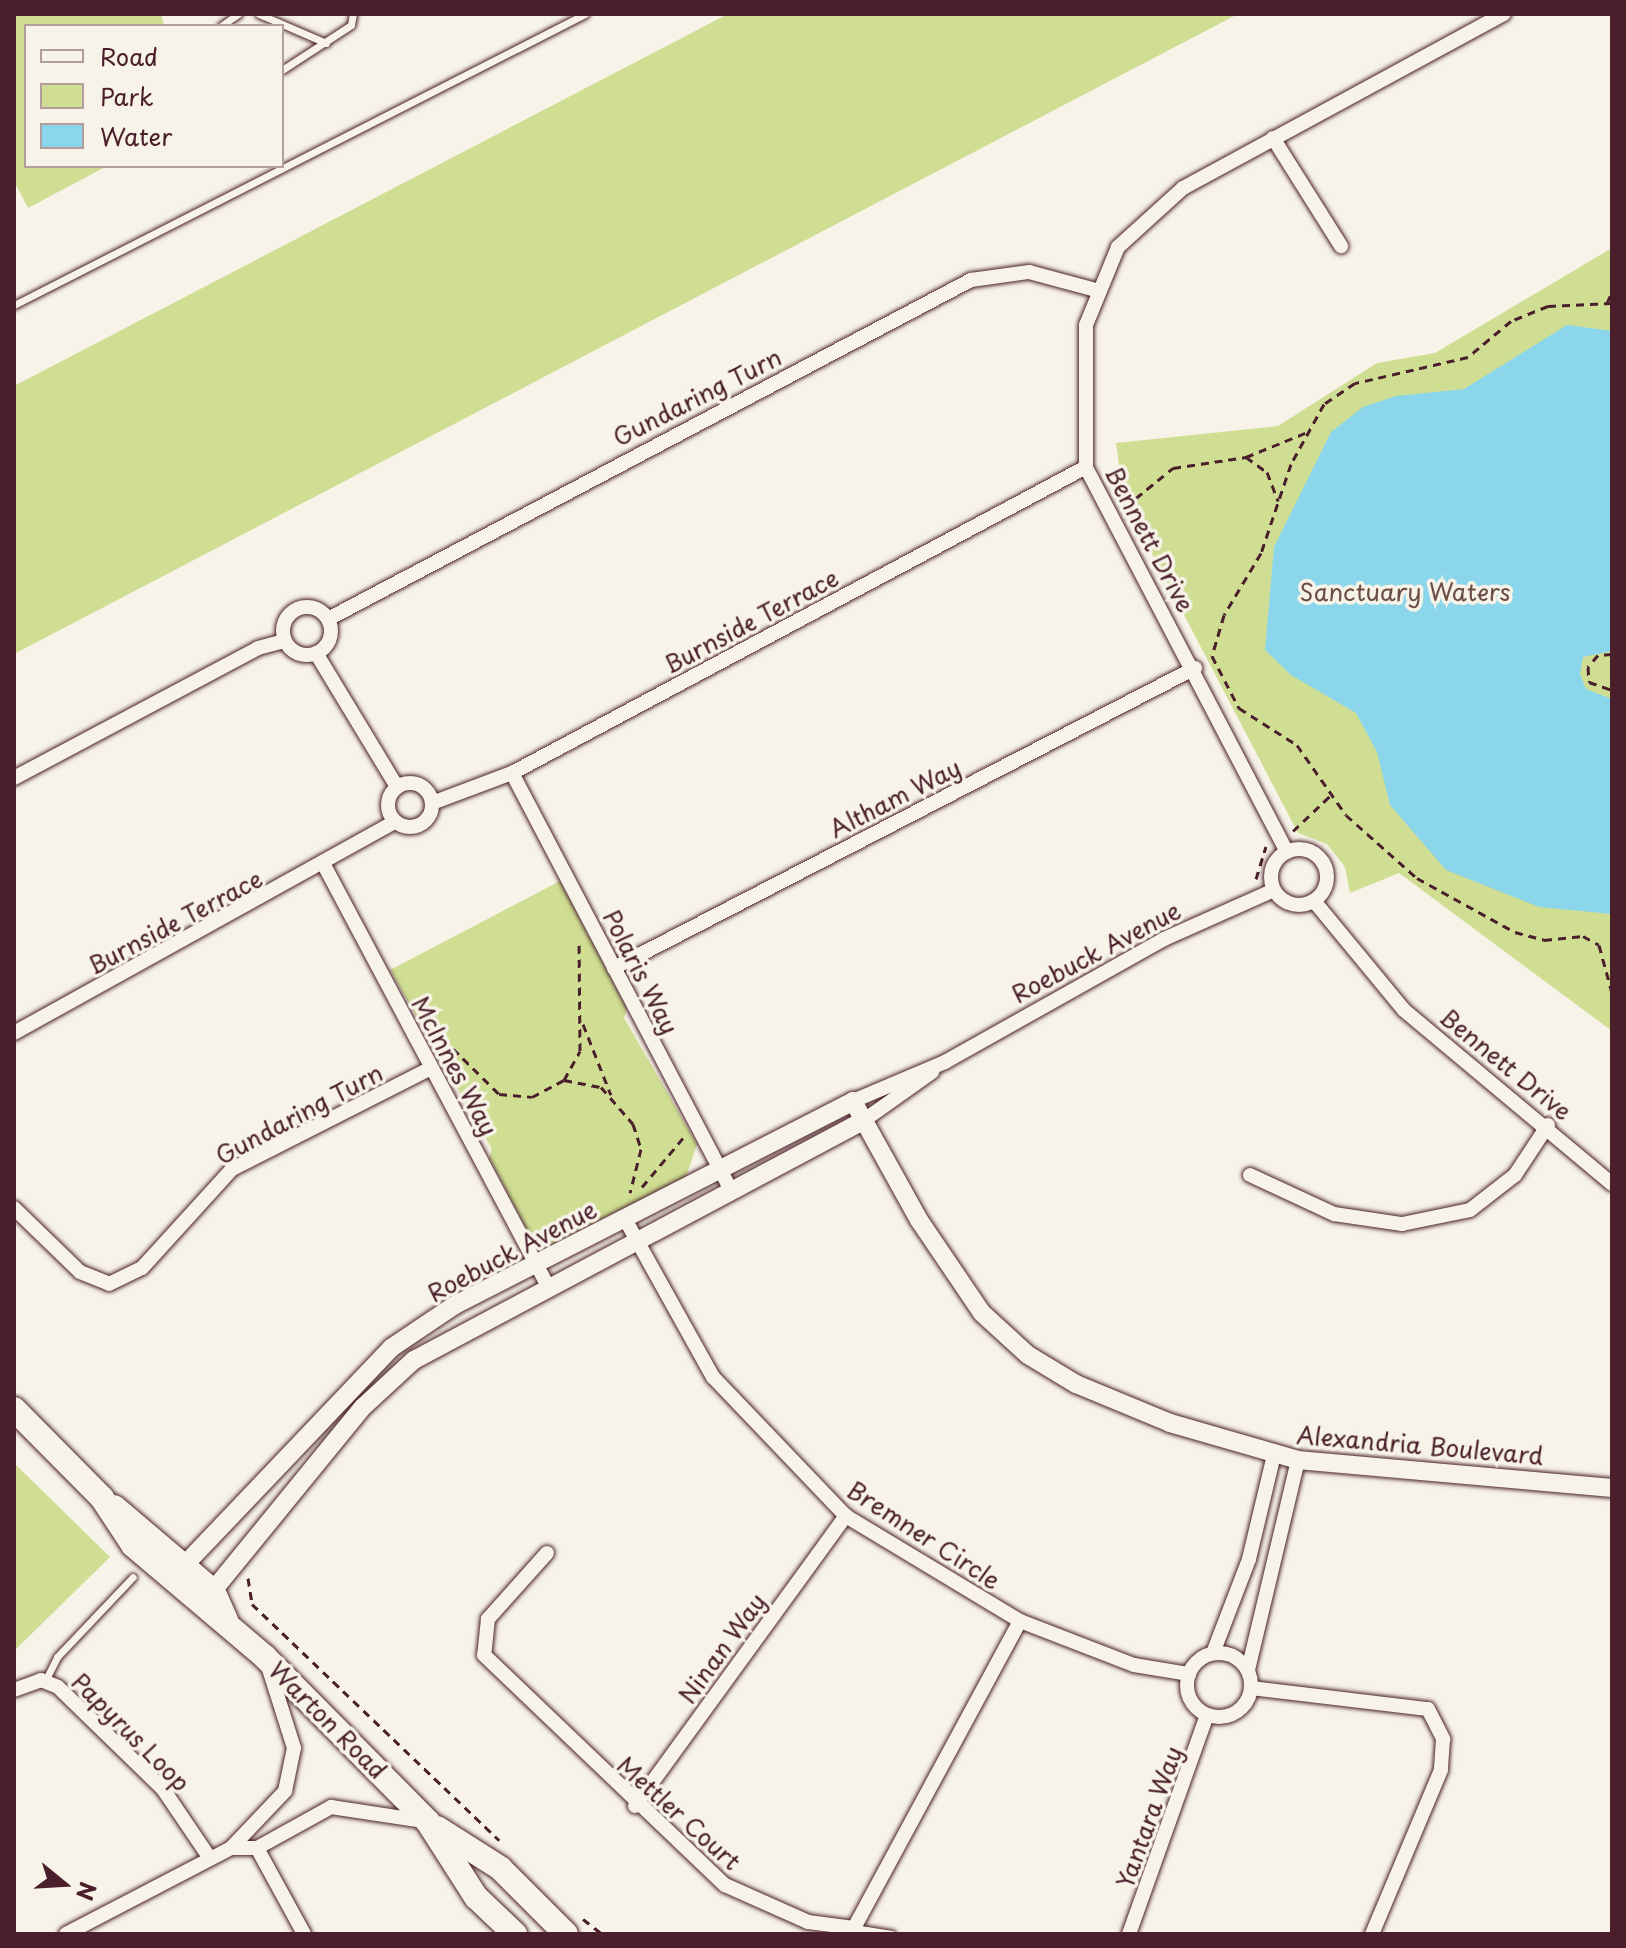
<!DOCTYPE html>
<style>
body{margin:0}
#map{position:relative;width:1626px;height:1948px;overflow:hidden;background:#f7f3e8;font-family:"Playpen Sans",sans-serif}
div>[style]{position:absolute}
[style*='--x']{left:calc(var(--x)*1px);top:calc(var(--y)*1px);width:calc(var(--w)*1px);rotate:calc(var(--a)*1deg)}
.green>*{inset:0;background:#cfde92}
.water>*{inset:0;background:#8bd6eb}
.path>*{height:3px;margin-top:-1.5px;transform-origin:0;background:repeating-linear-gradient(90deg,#4a1f2b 0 8px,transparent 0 14px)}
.roads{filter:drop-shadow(0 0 2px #4a1f2b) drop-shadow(0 0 2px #4a1f2b)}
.service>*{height:7px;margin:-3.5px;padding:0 3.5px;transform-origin:3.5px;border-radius:3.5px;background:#f7f3e8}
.minor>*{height:14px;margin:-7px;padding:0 7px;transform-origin:7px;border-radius:7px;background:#f7f3e8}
.minor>.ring{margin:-7px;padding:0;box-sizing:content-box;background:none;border:14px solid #f7f3e8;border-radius:50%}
.tertiary>*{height:18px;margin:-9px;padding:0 9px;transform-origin:9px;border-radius:9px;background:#f7f3e8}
.primary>*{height:24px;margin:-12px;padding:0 12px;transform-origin:12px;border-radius:12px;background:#f7f3e8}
span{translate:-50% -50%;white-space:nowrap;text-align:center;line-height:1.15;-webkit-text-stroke:7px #f7f3e8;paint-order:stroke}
.street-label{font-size:24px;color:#4a1f2b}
.park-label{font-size:24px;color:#6b4f45}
.frame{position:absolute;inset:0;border:16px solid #4a1f2b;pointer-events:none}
.legend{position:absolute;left:24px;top:24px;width:260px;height:144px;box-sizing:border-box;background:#f7f3e8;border:2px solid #b29e9c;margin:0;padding:10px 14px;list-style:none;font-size:24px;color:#4a1f2b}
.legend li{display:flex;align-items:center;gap:16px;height:40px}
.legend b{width:40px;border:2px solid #b29e9c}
.north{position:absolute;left:24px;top:1844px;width:80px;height:80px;-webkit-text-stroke:6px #f7f3e8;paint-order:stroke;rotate:108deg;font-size:22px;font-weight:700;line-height:32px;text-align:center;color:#4a1f2b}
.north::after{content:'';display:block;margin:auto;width:28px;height:36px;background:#4a1f2b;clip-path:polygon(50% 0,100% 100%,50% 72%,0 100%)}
</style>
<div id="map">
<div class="green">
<div style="clip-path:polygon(14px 14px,161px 14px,164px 26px,26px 26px,26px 166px,107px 166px,28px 208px,14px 181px)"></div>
<div style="clip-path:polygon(728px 14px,1238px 14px,14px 654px,14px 386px)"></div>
<div style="clip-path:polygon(1612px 248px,1612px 1031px,1399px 873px,1350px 893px,1345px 867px,1327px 844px,1298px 833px,1124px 500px,1116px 443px,1278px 426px,1377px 363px,1435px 353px)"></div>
<div style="clip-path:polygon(560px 881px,627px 1009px,624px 1018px,697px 1144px,686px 1177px,553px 1243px,527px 1230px,489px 1157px,492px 1149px,390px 970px)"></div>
<div style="clip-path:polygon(14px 1463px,110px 1557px,14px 1651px)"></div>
</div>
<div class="water">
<div style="clip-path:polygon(1567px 325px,1612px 331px,1612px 651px,1583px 657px,1580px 674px,1586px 689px,1612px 699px,1612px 914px,1539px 907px,1446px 870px,1390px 805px,1377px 752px,1356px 713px,1291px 675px,1265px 650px,1274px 547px,1331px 432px,1363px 407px,1396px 396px,1464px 389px)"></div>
</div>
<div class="path">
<div style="--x:1607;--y:303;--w:12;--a:-66"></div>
<div style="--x:1612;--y:303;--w:64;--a:177.3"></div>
<div style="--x:1548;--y:306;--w:40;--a:158"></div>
<div style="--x:1511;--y:321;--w:56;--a:140.1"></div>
<div style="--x:1468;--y:357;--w:116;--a:167"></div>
<div style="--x:1355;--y:383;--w:37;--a:146"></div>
<div style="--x:1324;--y:404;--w:68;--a:118.8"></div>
<div style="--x:1291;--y:464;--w:94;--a:108.6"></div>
<div style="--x:1261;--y:553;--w:72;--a:120.8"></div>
<div style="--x:1224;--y:615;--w:43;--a:106.3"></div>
<div style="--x:1212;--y:656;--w:59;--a:62.6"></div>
<div style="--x:1239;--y:708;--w:69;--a:32.5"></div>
<div style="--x:1297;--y:745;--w:85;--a:55"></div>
<div style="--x:1346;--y:815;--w:95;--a:41.6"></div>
<div style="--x:1417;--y:878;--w:112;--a:28.9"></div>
<div style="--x:1515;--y:932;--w:30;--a:15"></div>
<div style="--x:1544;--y:940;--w:39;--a:-6"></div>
<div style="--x:1583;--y:936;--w:18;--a:29"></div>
<div style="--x:1599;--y:945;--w:50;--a:74.8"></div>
<div style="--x:1246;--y:457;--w:64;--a:-22.1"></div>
<div style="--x:1125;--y:507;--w:62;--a:-39.1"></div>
<div style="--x:1173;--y:468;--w:74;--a:-8.6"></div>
<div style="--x:1246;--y:457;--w:26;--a:36"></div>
<div style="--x:1267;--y:472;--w:31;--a:69"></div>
<div style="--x:1612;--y:654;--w:14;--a:176"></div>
<div style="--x:1598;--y:655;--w:16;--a:130"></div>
<div style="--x:1588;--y:667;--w:15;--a:86"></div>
<div style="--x:1589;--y:682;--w:24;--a:19"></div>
<div style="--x:1293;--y:831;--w:51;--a:-43.4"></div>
<div style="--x:1256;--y:879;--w:34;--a:-73"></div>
<div style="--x:423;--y:1019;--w:107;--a:44.6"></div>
<div style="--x:499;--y:1094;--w:33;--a:5"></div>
<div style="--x:532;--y:1097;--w:36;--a:-28"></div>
<div style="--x:564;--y:1080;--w:38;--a:11"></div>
<div style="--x:601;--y:1087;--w:49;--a:49.1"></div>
<div style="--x:633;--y:1124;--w:26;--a:72"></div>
<div style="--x:641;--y:1149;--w:45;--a:104"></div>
<div style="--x:583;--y:1024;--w:76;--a:68.5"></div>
<div style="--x:564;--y:1080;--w:33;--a:-61"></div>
<div style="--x:580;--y:1051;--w:110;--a:-90.5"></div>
<div style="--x:642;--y:1187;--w:64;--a:-50.1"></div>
<div style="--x:248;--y:1578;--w:26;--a:81"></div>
<div style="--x:252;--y:1604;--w:342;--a:43.7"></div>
<div style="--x:583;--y:1919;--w:24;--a:38"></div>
</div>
<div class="roads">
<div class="service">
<div style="--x:259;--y:14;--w:73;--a:23.4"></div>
<div style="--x:221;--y:26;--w:21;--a:-35"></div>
<div style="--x:282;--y:70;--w:82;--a:-33.1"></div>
<div style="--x:351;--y:25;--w:11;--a:-80"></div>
<div style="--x:14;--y:305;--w:641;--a:-27"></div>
<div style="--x:45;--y:1681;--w:27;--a:-63"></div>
<div style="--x:57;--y:1657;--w:110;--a:-46.5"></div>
<div style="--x:854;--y:1928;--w:38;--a:9"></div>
</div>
<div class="minor">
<div style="--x:1273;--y:138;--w:128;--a:57.8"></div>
<div class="ring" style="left:283px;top:607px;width:34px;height:34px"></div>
<div style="--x:328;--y:619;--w:727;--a:-27.8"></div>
<div style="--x:971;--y:280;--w:59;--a:-7.9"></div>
<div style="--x:1029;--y:272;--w:73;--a:15"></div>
<div style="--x:316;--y:653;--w:157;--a:58.8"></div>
<div style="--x:512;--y:773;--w:471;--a:62.3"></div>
<div style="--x:14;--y:778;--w:276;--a:-28"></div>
<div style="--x:258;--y:648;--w:28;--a:-15"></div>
<div class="ring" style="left:388px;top:783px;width:30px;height:30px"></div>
<div style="--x:432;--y:803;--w:85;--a:-20.6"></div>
<div style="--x:512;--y:773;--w:650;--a:-28.06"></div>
<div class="ring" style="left:1271px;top:849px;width:42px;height:42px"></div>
<div style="--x:1287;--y:852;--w:434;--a:-117.6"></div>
<div style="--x:1086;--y:467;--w:142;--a:-90"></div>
<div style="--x:1086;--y:325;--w:84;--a:-67.7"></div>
<div style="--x:1118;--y:247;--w:88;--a:-42.2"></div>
<div style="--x:1183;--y:188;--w:365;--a:-28.5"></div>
<div style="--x:325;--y:867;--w:475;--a:62"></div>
<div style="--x:1314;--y:901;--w:141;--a:50.5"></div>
<div style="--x:1404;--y:1010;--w:271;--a:39.9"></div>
<div style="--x:614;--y:968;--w:654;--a:-27.31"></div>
<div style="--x:14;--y:1033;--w:436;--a:-29"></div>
<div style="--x:853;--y:1101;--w:100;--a:-23"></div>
<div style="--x:945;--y:1062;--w:251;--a:-29.3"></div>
<div style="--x:1164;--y:939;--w:120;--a:-24"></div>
<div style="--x:863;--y:1121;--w:85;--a:-35.4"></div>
<div style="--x:1250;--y:1175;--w:93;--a:24.9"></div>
<div style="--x:1334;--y:1214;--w:69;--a:8.4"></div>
<div style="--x:1402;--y:1224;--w:69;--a:-11.6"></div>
<div style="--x:1470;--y:1210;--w:57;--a:-37.9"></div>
<div style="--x:1515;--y:1175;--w:60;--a:-56.6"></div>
<div style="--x:14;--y:1208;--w:92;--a:44.1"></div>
<div style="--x:80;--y:1272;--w:31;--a:22"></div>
<div style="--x:109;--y:1284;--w:37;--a:-26"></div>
<div style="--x:142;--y:1268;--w:134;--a:-47.7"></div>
<div style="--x:232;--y:1169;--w:223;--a:-26.9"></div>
<div style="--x:625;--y:1219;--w:181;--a:60.9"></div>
<div style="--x:713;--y:1377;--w:192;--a:46.3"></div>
<div style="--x:846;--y:1516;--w:203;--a:31.1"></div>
<div style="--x:1020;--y:1621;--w:122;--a:21.1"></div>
<div style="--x:1134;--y:1665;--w:56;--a:9.3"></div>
<div style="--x:547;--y:1553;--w:89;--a:131.8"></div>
<div style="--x:488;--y:1619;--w:36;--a:96"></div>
<div style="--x:484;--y:1655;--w:333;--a:43.7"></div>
<div style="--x:725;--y:1885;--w:91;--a:24"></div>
<div style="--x:808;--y:1922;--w:46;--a:7.4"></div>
<div style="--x:854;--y:1928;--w:349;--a:-61.6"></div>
<div class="ring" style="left:1187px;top:1653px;width:50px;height:50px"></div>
<div style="--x:1213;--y:1653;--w:101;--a:-69"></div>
<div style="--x:1249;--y:1559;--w:107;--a:-76.5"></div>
<div style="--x:1248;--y:1670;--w:216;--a:-76.6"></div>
<div style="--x:1251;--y:1688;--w:178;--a:6.8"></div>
<div style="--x:1428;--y:1709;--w:34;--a:63"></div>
<div style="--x:1443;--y:1739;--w:31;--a:94"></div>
<div style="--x:1441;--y:1770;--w:178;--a:112.8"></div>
<div style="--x:14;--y:1690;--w:29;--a:-20"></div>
<div style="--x:41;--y:1680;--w:18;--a:22"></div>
<div style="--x:58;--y:1687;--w:146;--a:44.2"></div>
<div style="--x:163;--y:1789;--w:82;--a:55.9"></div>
<div style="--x:635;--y:1806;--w:359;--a:-54"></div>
<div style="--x:231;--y:1848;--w:26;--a:0"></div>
<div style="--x:257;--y:1848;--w:85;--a:-29"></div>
<div style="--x:331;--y:1807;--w:94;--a:8.6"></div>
<div style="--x:257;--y:1848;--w:98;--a:61.3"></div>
<div style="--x:66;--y:1934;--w:186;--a:-27.5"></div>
<div style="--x:231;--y:1848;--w:79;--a:-46.5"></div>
<div style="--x:285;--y:1791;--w:44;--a:-78.2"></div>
<div style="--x:294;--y:1748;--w:86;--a:-107.6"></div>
<div style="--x:1129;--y:1934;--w:232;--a:-70.4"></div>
</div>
<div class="tertiary">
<div style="--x:177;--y:1573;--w:311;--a:-46.4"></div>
<div style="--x:391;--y:1348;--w:77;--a:-33.9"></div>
<div style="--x:455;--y:1305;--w:447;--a:-27.1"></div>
<div style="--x:853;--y:1101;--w:136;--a:61"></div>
<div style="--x:919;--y:1220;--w:112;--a:55.9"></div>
<div style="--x:982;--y:1313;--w:62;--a:42.4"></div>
<div style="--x:1028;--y:1355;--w:56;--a:31.1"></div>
<div style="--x:1076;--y:1384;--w:102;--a:22.5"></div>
<div style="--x:1170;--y:1423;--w:133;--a:16.1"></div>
<div style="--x:1298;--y:1460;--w:315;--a:5.1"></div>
<div style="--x:207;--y:1598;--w:247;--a:-50.8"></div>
<div style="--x:363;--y:1407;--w:69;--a:-42.7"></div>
<div style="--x:414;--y:1360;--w:509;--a:-28.03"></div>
</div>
<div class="primary">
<div style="--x:14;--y:1409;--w:125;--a:45.3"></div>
<div style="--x:102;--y:1498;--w:56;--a:56.6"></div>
<div style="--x:133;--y:1545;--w:173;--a:40.3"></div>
<div style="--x:265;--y:1657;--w:232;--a:45.3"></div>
<div style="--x:428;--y:1822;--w:89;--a:57.4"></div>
<div style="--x:476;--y:1897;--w:54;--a:43.5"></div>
<div style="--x:114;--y:1507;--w:130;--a:40.3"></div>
<div style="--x:213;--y:1591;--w:32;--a:66"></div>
<div style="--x:437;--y:1828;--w:75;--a:32.4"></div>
<div style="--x:500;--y:1868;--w:93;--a:45"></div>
</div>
</div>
<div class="street-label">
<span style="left:697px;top:397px;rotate:-27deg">Gundaring Turn</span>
<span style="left:1150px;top:539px;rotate:62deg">Bennett Drive</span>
<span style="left:751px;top:621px;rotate:-28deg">Burnside Terrace</span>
<span style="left:895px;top:798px;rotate:-27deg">Altham Way</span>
<span style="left:175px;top:922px;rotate:-28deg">Burnside Terrace</span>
<span style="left:1096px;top:952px;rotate:-28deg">Roebuck Avenue</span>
<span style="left:641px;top:972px;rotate:63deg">Polaris Way</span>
<span style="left:1506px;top:1064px;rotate:39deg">Bennett Drive</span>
<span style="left:455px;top:1066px;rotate:62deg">McInnes Way</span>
<span style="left:299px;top:1114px;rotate:-28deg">Gundaring Turn</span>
<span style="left:512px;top:1251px;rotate:-28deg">Roebuck Avenue</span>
<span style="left:1420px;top:1445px;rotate:5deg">Alexandria Boulevard</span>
<span style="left:924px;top:1535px;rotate:33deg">Bremner Circle</span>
<span style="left:722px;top:1648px;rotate:-54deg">Ninan Way</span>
<span style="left:328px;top:1720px;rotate:45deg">Warton Road</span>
<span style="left:131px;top:1732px;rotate:45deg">Papyrus Loop</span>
<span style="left:679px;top:1813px;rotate:42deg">Mettler Court</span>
<span style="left:1149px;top:1817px;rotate:-70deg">Yantara Way</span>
</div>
<div class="park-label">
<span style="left:1405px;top:592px">Sanctuary Waters</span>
</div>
<div class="frame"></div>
<ul class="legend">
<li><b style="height:10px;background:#f7f3e8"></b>Road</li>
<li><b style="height:22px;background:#cfde92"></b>Park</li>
<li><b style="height:22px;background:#8bd6eb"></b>Water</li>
</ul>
<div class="north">N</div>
</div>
